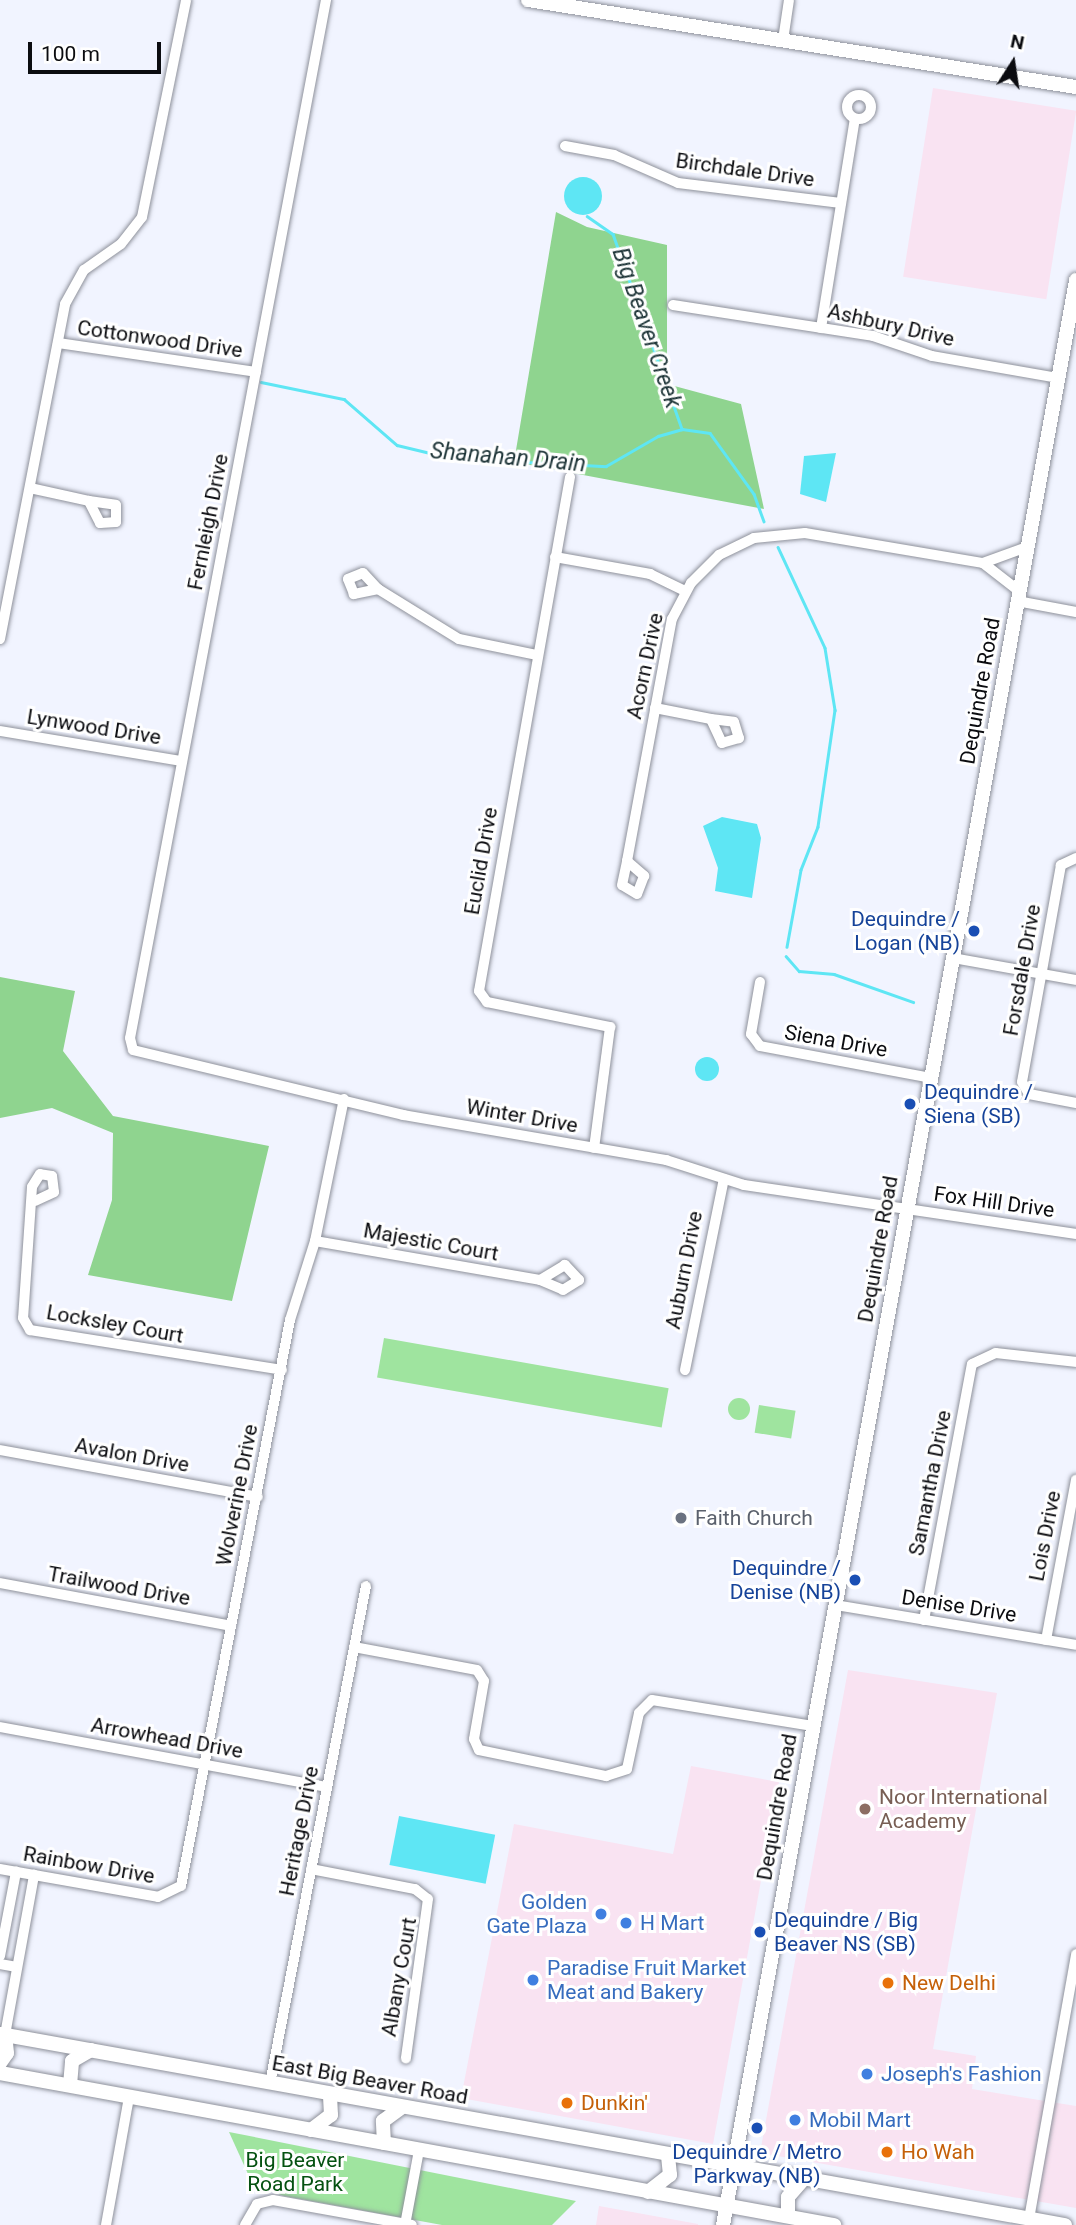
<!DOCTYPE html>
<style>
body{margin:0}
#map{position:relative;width:1076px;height:2225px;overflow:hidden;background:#f1f4ff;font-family:Roboto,sans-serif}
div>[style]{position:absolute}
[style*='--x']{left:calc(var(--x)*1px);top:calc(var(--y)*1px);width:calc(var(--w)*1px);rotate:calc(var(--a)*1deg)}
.commercial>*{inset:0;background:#f9e3f2;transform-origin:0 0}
.green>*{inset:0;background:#9fe49f;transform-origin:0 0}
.round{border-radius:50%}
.forest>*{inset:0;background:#8fd48f}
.water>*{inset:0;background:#5ee6f4;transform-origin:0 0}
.stream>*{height:2.5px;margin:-1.25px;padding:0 1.25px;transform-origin:1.25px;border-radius:1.25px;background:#5ee6f4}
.roads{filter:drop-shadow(0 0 2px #8e919b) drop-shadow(0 0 2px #8e919b)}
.minor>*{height:10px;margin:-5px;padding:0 5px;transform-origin:5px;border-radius:5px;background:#fff}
.minor>.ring{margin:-5px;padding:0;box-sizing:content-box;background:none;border:10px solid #fff;border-radius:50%}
.major>*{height:14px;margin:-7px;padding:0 7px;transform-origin:7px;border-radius:7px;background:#fff}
.dots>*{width:19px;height:19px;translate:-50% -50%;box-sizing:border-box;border:4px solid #fff;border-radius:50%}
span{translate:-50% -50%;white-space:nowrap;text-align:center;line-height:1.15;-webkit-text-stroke:6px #fff;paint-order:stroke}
.street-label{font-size:21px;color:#0b0c10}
.transit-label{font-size:21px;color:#164399}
.right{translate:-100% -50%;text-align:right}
.left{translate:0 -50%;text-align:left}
.worship-label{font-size:21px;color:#5b616d}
.education-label{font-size:21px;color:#785e54}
.shop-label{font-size:21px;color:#366cbe}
.food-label{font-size:21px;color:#c56008}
.park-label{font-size:21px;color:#055211}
.water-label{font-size:23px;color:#1d3437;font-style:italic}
.north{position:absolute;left:978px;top:28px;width:70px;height:70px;-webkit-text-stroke:5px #fff;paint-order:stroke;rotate:12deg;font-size:19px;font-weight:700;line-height:28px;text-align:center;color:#0b0c10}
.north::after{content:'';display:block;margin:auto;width:24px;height:32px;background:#0b0c10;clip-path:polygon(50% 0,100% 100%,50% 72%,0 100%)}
.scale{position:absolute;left:28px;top:42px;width:133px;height:32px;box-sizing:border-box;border:4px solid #0b0c10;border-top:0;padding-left:9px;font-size:21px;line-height:24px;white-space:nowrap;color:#0b0c10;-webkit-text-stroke:5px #fff;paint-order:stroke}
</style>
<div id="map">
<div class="commercial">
<div style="left:933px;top:88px;width:145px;height:191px;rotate:9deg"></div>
<div style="clip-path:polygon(848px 1670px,997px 1693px,933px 2049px,976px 2056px,972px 2089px,1076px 2106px,1076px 2208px,760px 2153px)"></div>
<div style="clip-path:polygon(691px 1766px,779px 1782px,713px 2144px,461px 2098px,514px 1824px,673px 1854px)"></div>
<div style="clip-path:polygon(599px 2206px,698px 2224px,698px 2225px,596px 2225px)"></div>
</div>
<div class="green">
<div style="left:384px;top:1338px;width:289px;height:40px;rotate:10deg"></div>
<div class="round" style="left:728px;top:1398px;width:22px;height:22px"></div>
<div style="left:759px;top:1405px;width:37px;height:28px;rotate:9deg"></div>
<div style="clip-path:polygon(229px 2132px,576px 2201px,552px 2225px,442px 2225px,284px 2196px,253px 2185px)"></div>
</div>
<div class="forest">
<div style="clip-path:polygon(556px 212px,587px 227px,667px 245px,667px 384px,741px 404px,764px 509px,514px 462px)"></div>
<div style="clip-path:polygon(0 977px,75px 991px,63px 1051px,113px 1116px,269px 1146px,232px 1301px,88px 1275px,112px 1200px,113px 1133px,52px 1108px,0 1118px)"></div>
</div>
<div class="water">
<div class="round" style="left:564px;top:177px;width:38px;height:38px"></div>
<div style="clip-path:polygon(836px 453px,826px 502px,800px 494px,804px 456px)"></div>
<div style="clip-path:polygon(722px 817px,757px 824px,761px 838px,752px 898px,715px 891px,718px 868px,703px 826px)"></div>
<div class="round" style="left:695px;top:1057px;width:24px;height:24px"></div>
<div style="left:399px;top:1816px;width:98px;height:50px;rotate:11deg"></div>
</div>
<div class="stream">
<div style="--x:587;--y:216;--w:32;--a:35"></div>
<div style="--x:613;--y:234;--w:207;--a:70.5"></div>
<div style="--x:261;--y:382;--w:85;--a:11.6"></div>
<div style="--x:344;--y:399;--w:70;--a:41"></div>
<div style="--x:397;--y:445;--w:56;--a:13.5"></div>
<div style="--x:451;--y:458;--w:155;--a:3"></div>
<div style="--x:606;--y:466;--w:60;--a:-30"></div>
<div style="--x:658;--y:436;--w:25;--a:-16"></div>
<div style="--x:682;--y:429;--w:28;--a:8"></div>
<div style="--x:710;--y:433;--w:75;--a:54.2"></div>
<div style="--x:754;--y:494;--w:29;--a:70"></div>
<div style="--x:778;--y:547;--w:111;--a:65"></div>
<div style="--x:825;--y:648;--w:63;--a:80.8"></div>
<div style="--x:835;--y:710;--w:118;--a:98.3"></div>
<div style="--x:818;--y:827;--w:46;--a:111.6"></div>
<div style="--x:801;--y:870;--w:78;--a:100.3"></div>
<div style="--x:786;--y:956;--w:20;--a:49"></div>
<div style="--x:799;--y:971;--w:35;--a:5"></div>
<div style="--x:834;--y:974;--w:84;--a:19.5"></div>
</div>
<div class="roads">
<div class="minor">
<div style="--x:326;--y:0;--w:1056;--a:100.69"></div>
<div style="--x:130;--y:1038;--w:12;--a:76"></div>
<div style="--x:133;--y:1050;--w:278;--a:13.5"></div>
<div style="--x:403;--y:1115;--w:267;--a:9.7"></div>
<div style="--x:666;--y:1160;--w:82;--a:17.8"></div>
<div style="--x:744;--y:1185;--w:336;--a:8.4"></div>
<div style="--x:783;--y:40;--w:40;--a:-81.5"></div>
<div class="ring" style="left:847px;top:95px;width:14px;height:14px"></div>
<div style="--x:565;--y:146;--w:50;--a:10.4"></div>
<div style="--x:614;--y:155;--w:70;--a:23.6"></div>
<div style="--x:678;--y:183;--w:164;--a:7"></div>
<div style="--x:673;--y:305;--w:202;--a:8.8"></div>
<div style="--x:873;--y:336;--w:62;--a:18.7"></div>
<div style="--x:932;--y:356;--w:128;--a:9.9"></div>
<div style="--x:821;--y:328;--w:212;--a:-80.8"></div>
<div style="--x:58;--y:343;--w:200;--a:8.3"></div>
<div style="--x:570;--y:477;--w:522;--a:100.04"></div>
<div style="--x:479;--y:991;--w:14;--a:54"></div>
<div style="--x:487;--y:1002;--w:126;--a:11.5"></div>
<div style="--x:610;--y:1027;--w:122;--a:97.5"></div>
<div style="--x:30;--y:488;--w:60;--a:12.4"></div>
<div style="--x:89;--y:501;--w:27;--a:8"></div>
<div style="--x:116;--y:505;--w:17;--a:90"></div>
<div style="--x:116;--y:522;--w:16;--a:176"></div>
<div style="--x:100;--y:523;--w:25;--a:-117"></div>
<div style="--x:555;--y:557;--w:97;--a:10.1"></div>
<div style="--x:650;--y:574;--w:39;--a:26"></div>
<div style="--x:983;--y:563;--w:47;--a:-20"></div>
<div style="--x:363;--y:573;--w:22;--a:47"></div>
<div style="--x:378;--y:589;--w:25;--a:168"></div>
<div style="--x:354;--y:594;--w:16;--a:-112"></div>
<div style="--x:348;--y:579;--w:16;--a:-22"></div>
<div style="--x:378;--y:589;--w:95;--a:31.7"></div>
<div style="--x:459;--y:639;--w:80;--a:11.6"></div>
<div style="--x:1017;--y:601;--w:60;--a:10.6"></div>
<div style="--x:0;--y:639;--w:341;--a:-79"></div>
<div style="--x:65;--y:304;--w:39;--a:-61"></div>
<div style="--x:84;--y:270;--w:45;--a:-35.1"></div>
<div style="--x:121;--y:244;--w:34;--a:-52"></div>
<div style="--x:142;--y:217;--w:221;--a:-78.5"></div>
<div style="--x:655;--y:708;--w:57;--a:11.1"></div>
<div style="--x:711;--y:719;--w:23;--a:7"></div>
<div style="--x:734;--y:722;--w:17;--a:73"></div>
<div style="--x:739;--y:738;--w:18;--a:164"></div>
<div style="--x:722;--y:743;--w:26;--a:-115"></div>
<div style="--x:0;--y:731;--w:184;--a:9.4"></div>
<div style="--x:1076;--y:858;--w:17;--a:155"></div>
<div style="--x:1061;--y:865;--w:220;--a:100.2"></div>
<div style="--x:1022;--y:1082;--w:14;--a:60"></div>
<div style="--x:1029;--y:1094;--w:48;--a:10.8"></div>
<div style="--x:627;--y:861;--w:246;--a:-79.5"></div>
<div style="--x:672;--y:619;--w:41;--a:-62.2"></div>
<div style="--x:691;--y:583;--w:40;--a:-45"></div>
<div style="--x:719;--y:555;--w:39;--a:-26"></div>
<div style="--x:754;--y:538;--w:51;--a:-5.6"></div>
<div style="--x:805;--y:533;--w:181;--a:9.6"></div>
<div style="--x:983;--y:563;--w:46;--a:37.9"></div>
<div style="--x:627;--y:861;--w:23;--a:41"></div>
<div style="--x:644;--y:876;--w:19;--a:111"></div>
<div style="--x:637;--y:894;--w:17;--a:-149"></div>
<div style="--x:622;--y:885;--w:25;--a:-78"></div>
<div style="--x:953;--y:958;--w:125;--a:10.1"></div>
<div style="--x:760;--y:982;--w:53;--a:99.8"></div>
<div style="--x:751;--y:1034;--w:15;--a:53"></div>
<div style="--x:760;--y:1046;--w:174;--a:10.6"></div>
<div style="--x:35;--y:1201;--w:21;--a:-25"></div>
<div style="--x:54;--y:1192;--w:16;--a:-97"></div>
<div style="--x:52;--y:1176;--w:12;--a:-171"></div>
<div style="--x:40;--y:1174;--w:15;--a:122"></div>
<div style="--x:32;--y:1187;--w:131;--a:93.9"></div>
<div style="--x:23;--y:1318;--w:14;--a:60"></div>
<div style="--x:30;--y:1330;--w:255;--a:9"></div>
<div style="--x:315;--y:1241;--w:228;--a:9.8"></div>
<div style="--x:540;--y:1280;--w:25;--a:23"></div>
<div style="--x:563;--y:1290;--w:19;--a:-32"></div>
<div style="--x:579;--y:1280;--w:21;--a:-133"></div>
<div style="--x:565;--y:1265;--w:29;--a:149"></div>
<div style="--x:685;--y:1370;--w:195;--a:-78.5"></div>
<div style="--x:0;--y:1450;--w:262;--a:10.3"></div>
<div style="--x:0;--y:1583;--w:235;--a:10.5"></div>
<div style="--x:835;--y:1605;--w:244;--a:9.4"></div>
<div style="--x:924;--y:1620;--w:260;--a:-79.4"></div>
<div style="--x:972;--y:1364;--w:26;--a:-25"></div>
<div style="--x:996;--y:1353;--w:81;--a:6.4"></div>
<div style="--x:1046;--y:1640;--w:163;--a:-79.4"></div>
<div style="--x:354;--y:1647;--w:125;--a:10.6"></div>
<div style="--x:477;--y:1670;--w:13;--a:58"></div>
<div style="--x:484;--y:1681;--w:59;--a:99.8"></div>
<div style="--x:474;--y:1739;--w:12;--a:66"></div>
<div style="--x:479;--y:1750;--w:130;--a:11.6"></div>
<div style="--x:606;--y:1776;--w:22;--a:-18"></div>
<div style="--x:627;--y:1769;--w:57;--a:-77.9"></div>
<div style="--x:639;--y:1713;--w:18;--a:-45"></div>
<div style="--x:652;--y:1700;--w:163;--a:9.2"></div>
<div style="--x:0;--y:1727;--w:332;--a:10.4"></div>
<div style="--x:0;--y:1869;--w:160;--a:10"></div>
<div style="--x:158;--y:1897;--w:25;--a:-26"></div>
<div style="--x:181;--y:1886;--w:576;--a:-79.1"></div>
<div style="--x:290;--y:1320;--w:83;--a:-72.4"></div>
<div style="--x:315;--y:1241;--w:145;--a:-78.5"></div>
<div style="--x:311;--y:1869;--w:106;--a:10.9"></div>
<div style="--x:415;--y:1889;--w:16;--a:38"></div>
<div style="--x:428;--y:1899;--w:161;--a:97.9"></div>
<div style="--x:0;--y:1956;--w:86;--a:-79.2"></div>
<div style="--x:0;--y:1964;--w:17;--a:10"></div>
<div style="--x:5;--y:2035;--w:163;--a:-79.7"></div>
<div style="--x:270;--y:2083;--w:506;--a:-79.07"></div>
<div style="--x:1029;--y:2219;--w:269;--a:-79.9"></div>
<div style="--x:106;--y:2225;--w:130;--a:-79.8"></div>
<div style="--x:245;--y:2225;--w:24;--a:-60"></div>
<div style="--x:257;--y:2204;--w:16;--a:-14"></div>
<div style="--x:273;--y:2200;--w:141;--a:10.2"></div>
<div style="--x:405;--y:2225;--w:76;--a:-79.4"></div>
</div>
<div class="major">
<div style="--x:528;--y:0;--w:555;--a:9.02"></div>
<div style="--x:0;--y:2034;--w:1082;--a:10.17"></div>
<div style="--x:0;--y:2063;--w:12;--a:-55"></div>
<div style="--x:7;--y:2053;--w:18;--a:-96"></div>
<div style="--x:0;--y:2073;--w:848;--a:10.33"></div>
<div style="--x:70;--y:2085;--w:24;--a:-85"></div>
<div style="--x:72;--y:2061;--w:22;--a:-30"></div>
<div style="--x:311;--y:2130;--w:25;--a:-37"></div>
<div style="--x:331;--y:2115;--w:21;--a:-93"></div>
<div style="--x:384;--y:2143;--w:22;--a:-93"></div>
<div style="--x:383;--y:2121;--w:24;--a:-36"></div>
<div style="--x:648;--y:2192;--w:28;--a:-38"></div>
<div style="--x:670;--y:2175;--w:19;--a:-96"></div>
<div style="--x:788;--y:2216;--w:19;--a:-90"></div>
<div style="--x:788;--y:2197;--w:23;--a:-49"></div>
<div style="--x:723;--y:2225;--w:1977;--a:-79.71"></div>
</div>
</div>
<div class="dots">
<div style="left:974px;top:931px;background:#1a4fb4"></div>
<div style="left:910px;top:1104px;background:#1a4fb4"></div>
<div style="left:681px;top:1518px;background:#6b7280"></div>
<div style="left:855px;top:1580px;background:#1a4fb4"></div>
<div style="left:865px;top:1809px;background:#8d6e63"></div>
<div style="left:601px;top:1914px;background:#3f7fe0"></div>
<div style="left:626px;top:1923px;background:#3f7fe0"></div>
<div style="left:760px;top:1932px;background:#1a4fb4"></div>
<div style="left:533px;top:1980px;background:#3f7fe0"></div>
<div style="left:888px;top:1983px;background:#e8710a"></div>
<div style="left:867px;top:2074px;background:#3f7fe0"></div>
<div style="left:567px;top:2103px;background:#e8710a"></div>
<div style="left:795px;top:2120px;background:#3f7fe0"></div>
<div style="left:757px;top:2128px;background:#1a4fb4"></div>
<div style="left:887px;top:2152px;background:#e8710a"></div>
</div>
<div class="street-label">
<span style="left:745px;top:170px;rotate:8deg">Birchdale Drive</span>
<span style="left:891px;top:325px;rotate:13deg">Ashbury Drive</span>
<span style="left:160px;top:339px;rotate:8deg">Cottonwood Drive</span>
<span style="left:208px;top:522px;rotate:-79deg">Fernleigh Drive</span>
<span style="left:645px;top:666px;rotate:-78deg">Acorn Drive</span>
<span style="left:980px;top:691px;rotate:-80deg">Dequindre Road</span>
<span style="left:94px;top:727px;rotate:9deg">Lynwood Drive</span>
<span style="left:481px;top:861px;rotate:-80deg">Euclid Drive</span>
<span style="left:1022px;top:970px;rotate:-80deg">Forsdale Drive</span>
<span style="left:836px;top:1041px;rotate:10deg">Siena Drive</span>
<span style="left:522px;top:1116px;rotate:10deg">Winter Drive</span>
<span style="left:994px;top:1202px;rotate:8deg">Fox Hill Drive</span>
<span style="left:431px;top:1242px;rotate:10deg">Majestic Court</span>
<span style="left:878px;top:1249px;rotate:-80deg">Dequindre Road</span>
<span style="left:684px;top:1270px;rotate:-79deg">Auburn Drive</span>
<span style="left:115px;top:1324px;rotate:10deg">Locksley Court</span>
<span style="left:132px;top:1455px;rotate:10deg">Avalon Drive</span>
<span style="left:930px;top:1483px;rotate:-79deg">Samantha Drive</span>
<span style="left:237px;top:1495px;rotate:-79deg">Wolverine Drive</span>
<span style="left:1045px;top:1536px;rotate:-79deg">Lois Drive</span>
<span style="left:119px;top:1586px;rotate:10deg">Trailwood Drive</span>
<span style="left:959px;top:1606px;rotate:9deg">Denise Drive</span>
<span style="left:167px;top:1738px;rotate:10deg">Arrowhead Drive</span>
<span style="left:777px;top:1807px;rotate:-80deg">Dequindre Road</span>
<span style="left:299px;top:1831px;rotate:-79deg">Heritage Drive</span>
<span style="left:89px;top:1865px;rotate:10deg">Rainbow Drive</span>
<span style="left:399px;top:1977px;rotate:-80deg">Albany Court</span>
<span style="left:370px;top:2080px;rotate:10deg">East Big Beaver Road</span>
</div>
<div class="transit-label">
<span class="right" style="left:960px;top:931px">Dequindre /<br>Logan (NB)</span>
<span class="left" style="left:924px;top:1104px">Dequindre /<br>Siena (SB)</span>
<span class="right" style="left:841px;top:1580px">Dequindre /<br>Denise (NB)</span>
<span class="left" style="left:774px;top:1932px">Dequindre / Big<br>Beaver NS (SB)</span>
<span style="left:757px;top:2164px">Dequindre / Metro<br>Parkway (NB)</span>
</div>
<div class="worship-label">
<span class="left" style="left:695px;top:1518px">Faith Church</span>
</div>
<div class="education-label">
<span class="left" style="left:879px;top:1809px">Noor International<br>Academy</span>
</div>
<div class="shop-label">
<span class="right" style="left:587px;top:1914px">Golden<br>Gate Plaza</span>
<span class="left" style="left:640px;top:1923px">H Mart</span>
<span class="left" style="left:547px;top:1980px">Paradise Fruit Market<br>Meat and Bakery</span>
<span class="left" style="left:881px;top:2074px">Joseph's Fashion</span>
<span class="left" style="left:809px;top:2120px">Mobil Mart</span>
</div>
<div class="food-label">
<span class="left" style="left:902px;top:1983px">New Delhi</span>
<span class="left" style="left:581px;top:2103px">Dunkin'</span>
<span class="left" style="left:901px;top:2152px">Ho Wah</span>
</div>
<div class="park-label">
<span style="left:295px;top:2172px">Big Beaver<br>Road Park</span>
</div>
<div class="water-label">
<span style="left:646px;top:328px;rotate:71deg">Big Beaver Creek</span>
<span style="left:508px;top:458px;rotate:5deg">Shanahan Drain</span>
</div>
<div class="north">N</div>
<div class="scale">100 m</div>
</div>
